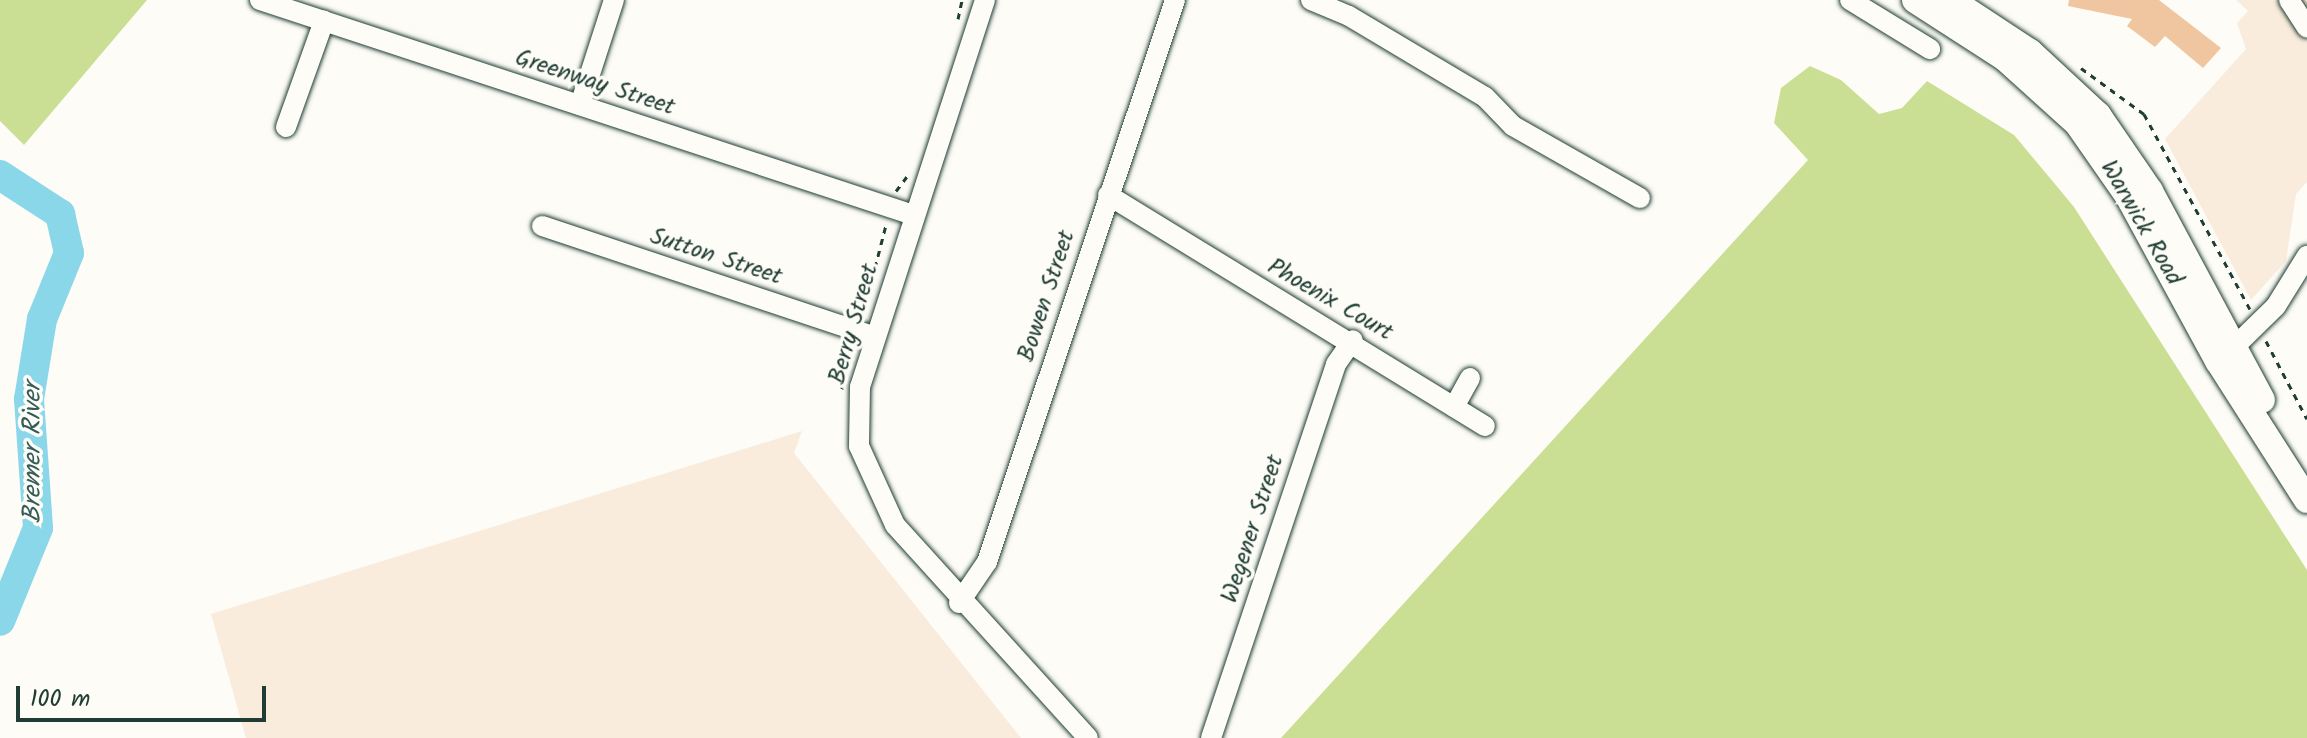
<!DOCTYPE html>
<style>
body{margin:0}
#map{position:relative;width:2307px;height:738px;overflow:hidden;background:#fdfcf7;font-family:Kalam,sans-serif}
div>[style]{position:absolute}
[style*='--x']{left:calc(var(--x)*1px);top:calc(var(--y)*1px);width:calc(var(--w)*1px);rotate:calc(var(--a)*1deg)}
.built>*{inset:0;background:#f9ecdd}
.green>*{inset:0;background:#cadf94}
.river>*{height:30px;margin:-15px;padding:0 15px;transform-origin:15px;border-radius:15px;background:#8bd7ea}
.building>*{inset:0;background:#efc69f}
.path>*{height:3px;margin-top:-1.5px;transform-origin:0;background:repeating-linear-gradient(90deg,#1f3d34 0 6px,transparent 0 12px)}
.roads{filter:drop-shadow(0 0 2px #1f3d34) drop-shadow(0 0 2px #1f3d34)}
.minor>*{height:20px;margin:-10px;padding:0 10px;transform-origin:10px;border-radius:10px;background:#fdfcf7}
.major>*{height:26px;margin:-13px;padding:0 13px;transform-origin:13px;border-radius:13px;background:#fdfcf7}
span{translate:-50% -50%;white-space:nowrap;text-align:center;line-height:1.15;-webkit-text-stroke:7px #fdfcf7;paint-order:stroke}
.street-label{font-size:24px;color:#1f3d34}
.water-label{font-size:26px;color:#355c58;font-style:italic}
.scale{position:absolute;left:16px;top:686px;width:250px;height:36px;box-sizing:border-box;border:4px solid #1f3d34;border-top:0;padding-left:10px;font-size:24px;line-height:28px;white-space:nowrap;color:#1f3d34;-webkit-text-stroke:6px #fdfcf7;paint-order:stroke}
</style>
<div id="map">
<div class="built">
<div style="clip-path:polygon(2236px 0,2307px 0,2307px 182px,2296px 194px,2286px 261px,2251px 300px,2165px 139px,2246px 49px,2237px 23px,2248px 11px)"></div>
<div style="clip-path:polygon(802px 431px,794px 453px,1021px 738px,246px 738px,211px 614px)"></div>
</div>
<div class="green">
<div style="clip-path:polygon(0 0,147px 0,24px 145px,0 121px)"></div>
<div style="clip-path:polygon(1810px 66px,1841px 80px,1879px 114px,1902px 108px,1927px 81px,2014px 135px,2074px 207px,2307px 570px,2307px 738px,1281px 738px,1808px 160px,1774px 123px,1781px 88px)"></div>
</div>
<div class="river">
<div style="--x:0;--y:175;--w:72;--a:33"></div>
<div style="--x:60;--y:214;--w:40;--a:77"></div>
<div style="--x:69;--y:253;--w:71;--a:112.2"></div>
<div style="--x:42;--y:319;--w:81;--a:99.2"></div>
<div style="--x:29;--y:399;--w:129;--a:86"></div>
<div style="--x:38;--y:528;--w:100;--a:112.2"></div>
</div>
<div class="building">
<div style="clip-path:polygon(2069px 0,2159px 0,2221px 48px,2203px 68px,2165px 36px,2155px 47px,2127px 26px,2132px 19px,2068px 6px)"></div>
</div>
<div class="path">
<div style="--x:958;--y:19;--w:19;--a:-78"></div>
<div style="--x:2081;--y:68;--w:78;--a:36.1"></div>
<div style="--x:2144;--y:114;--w:222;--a:61.5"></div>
<div style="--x:896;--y:191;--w:20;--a:-53"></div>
<div style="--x:849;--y:309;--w:27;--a:-42"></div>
<div style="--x:869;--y:291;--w:68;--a:-75.6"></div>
<div style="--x:2266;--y:341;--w:88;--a:62.3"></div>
<div style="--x:842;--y:389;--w:44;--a:-84.8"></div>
</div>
<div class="roads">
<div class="minor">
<div style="--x:260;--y:0;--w:687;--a:18.22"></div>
<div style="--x:985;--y:0;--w:407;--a:107.9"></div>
<div style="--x:860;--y:387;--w:59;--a:91"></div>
<div style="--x:859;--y:446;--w:87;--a:65.5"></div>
<div style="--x:895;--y:525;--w:287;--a:47.8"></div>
<div style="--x:1311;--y:0;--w:41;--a:22.8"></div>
<div style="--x:1349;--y:16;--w:158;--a:30.8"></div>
<div style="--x:1485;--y:97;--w:40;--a:46"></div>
<div style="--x:1513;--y:126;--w:146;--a:29.6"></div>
<div style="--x:1850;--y:0;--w:94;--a:31.5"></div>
<div style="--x:2289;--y:0;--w:33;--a:57"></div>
<div style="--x:580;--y:105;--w:110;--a:-72.1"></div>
<div style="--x:286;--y:127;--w:113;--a:-70.3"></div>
<div style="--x:1108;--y:195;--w:442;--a:31.5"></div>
<div style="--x:542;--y:226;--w:351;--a:18.4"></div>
<div style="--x:2225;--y:356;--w:71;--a:-44.4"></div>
<div style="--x:2276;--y:306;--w:59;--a:-58.2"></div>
<div style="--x:1454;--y:407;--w:33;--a:-61"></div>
<div style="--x:959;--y:603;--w:50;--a:-55.7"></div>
<div style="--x:987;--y:562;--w:593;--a:-71.5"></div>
<div style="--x:1211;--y:738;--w:394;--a:-71.5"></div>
<div style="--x:1336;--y:364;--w:29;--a:-55"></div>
</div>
<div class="major">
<div style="--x:1915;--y:0;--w:107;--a:32.8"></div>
<div style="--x:2005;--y:58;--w:97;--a:42.1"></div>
<div style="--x:2077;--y:123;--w:89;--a:55.1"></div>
<div style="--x:2128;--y:196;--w:188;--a:61.4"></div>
<div style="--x:2218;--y:361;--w:165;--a:57.4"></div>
<div style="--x:1951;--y:0;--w:95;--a:33.4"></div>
<div style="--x:2030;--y:52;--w:93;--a:42.8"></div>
<div style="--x:2098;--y:115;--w:92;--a:55.6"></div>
<div style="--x:2150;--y:191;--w:237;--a:61.8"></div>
</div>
</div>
<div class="street-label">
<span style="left:595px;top:83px;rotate:18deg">Greenway Street</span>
<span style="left:2141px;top:223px;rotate:60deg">Warwick Road</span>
<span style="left:716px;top:257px;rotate:18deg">Sutton Street</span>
<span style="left:1047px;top:296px;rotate:-72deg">Bowen Street</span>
<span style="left:1330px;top:300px;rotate:30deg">Phoenix Court</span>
<span style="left:854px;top:324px;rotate:-74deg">Berry Street</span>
<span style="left:1253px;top:529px;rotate:-72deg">Wegener Street</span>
</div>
<div class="water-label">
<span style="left:34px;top:453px;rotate:-90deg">Bremer River</span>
</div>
<div class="scale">100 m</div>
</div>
